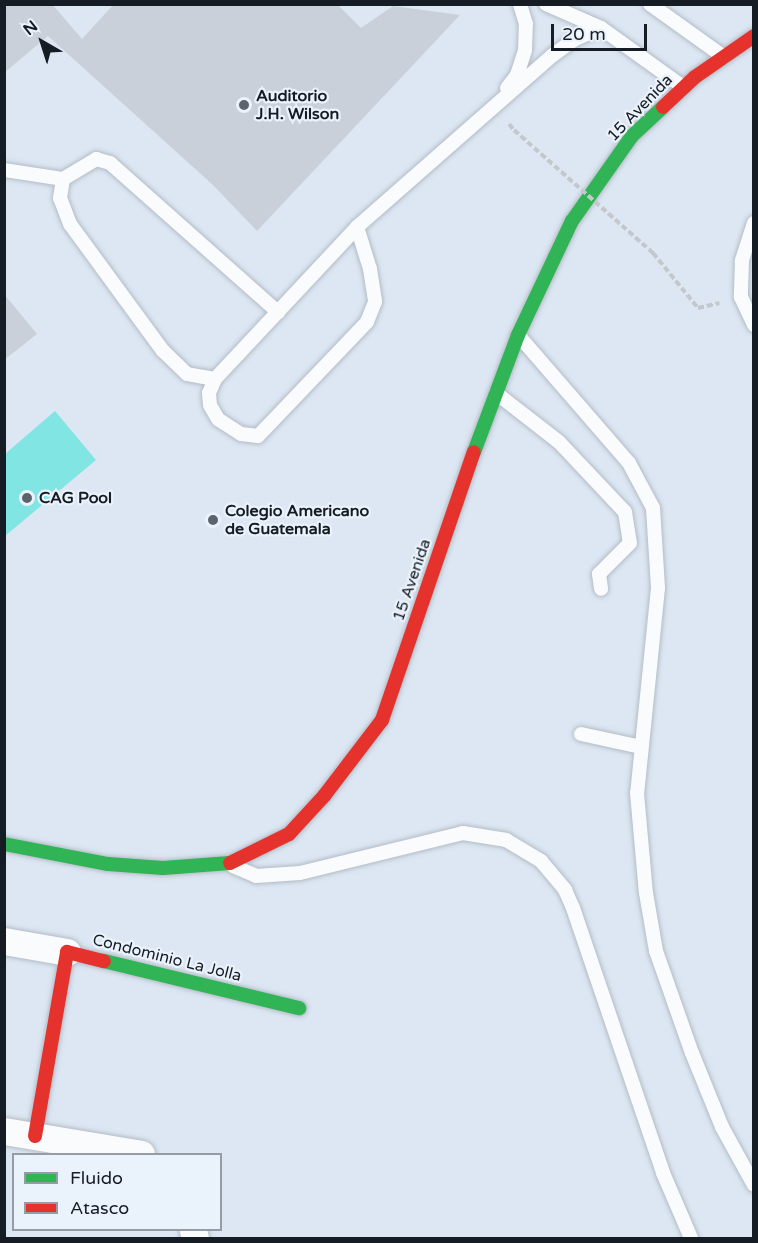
<!DOCTYPE html>
<style>
body{margin:0}
#map{position:relative;width:758px;height:1243px;overflow:hidden;background:#dce7f3;font-family:"Varela Round",sans-serif}
div>[style]{position:absolute}
[style*='--x']{left:calc(var(--x)*1px);top:calc(var(--y)*1px);width:calc(var(--w)*1px);rotate:calc(var(--a)*1deg)}
.water>*{inset:0;background:#80e5e3}
.building>*{inset:0;background:#c9d0d9}
.path>*{height:4px;margin-top:-2px;transform-origin:0;background:repeating-linear-gradient(90deg,#c4c7cc 0 6px,transparent 0 9px)}
.roads{filter:drop-shadow(0 0 2px #b3bcc6) drop-shadow(0 0 2px #b3bcc6)}
.lane>*{height:14px;margin:-7px;padding:0 7px;transform-origin:7px;border-radius:7px;background:#fafbfd}
.street>*{height:27px;margin:-13.5px;padding:0 13.5px;transform-origin:13.5px;border-radius:13.5px;background:#fafbfd}
.fast>*{height:14px;margin:-7px;padding:0 7px;transform-origin:7px;border-radius:7px;background:#30b455}
.jam>*{height:14px;margin:-7px;padding:0 7px;transform-origin:7px;border-radius:7px;background:#e5322d}
.path-bridge>*{height:4px;margin-top:-2px;transform-origin:0;background:repeating-linear-gradient(90deg,#c4c7cc 0 6px,transparent 0 9px)}
.dots>*{width:16px;height:16px;translate:-50% -50%;box-sizing:border-box;border:3px solid #eaf2fb;border-radius:50%}
span{translate:-50% -50%;white-space:nowrap;text-align:center;line-height:1.15;-webkit-text-stroke:4.5px #eaf2fb;paint-order:stroke}
.poi-label{font-size:16px;color:#151c24;font-weight:700}
.left{translate:0 -50%;text-align:left}
.street-label{font-size:16px;color:#151c24}
.frame{position:absolute;inset:0;border:6px solid #151c24;pointer-events:none}
.legend{position:absolute;left:12px;top:1153px;width:210px;height:78px;box-sizing:border-box;background:#eaf2fb;border:2px solid #959ca5;margin:0;padding:8px 10px;list-style:none;font-size:18px;color:#151c24}
.legend li{display:flex;align-items:center;gap:12px;height:30px}
.legend b{width:30px;border:2px solid #959ca5}
.north{position:absolute;left:12px;top:12px;width:60px;height:60px;-webkit-text-stroke:4px #eaf2fb;paint-order:stroke;rotate:321deg;font-size:16px;font-weight:700;line-height:24px;text-align:center;color:#151c24}
.north::after{content:'';display:block;margin:auto;width:21px;height:27px;background:#151c24;clip-path:polygon(50% 0,100% 100%,50% 72%,0 100%)}
.scale{position:absolute;left:551px;top:24px;width:96px;height:27px;box-sizing:border-box;border:3px solid #151c24;border-top:0;padding-left:8px;font-size:18px;line-height:21px;white-space:nowrap;color:#151c24;-webkit-text-stroke:4px #eaf2fb;paint-order:stroke}
</style>
<div id="map">
<div class="water">
<div style="clip-path:polygon(55px 411px,96px 460px,5px 536px,5px 454px)"></div>
</div>
<div class="building">
<div style="clip-path:polygon(4px 4px,52px 4px,82px 39px,114px 4px,337px 4px,361px 28px,393px 6px,460px 15px,257px 231px,213px 185px,48px 36px,4px 73px)"></div>
<div style="clip-path:polygon(4px 294px,37px 334px,4px 360px)"></div>
</div>
<div class="path">
<div style="--x:509;--y:124;--w:8;--a:50"></div>
<div style="--x:653;--y:253;--w:71;--a:50.7"></div>
<div style="--x:698;--y:308;--w:22;--a:-13"></div>
</div>
<div class="roads">
<div class="lane">
<div style="--x:546;--y:4;--w:60;--a:23.6"></div>
<div style="--x:601;--y:28;--w:101;--a:35.7"></div>
<div style="--x:650;--y:4;--w:91;--a:35.6"></div>
<div style="--x:507;--y:88;--w:16;--a:-52"></div>
<div style="--x:517;--y:75;--w:26;--a:-72"></div>
<div style="--x:525;--y:50;--w:26;--a:-88"></div>
<div style="--x:526;--y:24;--w:21;--a:-107"></div>
<div style="--x:4;--y:170;--w:60;--a:8.7"></div>
<div style="--x:754;--y:223;--w:40;--a:108"></div>
<div style="--x:742;--y:261;--w:36;--a:92"></div>
<div style="--x:741;--y:297;--w:31;--a:65"></div>
<div style="--x:357;--y:227;--w:44;--a:72.8"></div>
<div style="--x:370;--y:269;--w:33;--a:81"></div>
<div style="--x:375;--y:302;--w:22;--a:112"></div>
<div style="--x:367;--y:322;--w:158;--a:133.7"></div>
<div style="--x:258;--y:436;--w:17;--a:-173"></div>
<div style="--x:241;--y:434;--w:27;--a:-147"></div>
<div style="--x:218;--y:419;--w:16;--a:-120"></div>
<div style="--x:210;--y:405;--w:12;--a:-95"></div>
<div style="--x:209;--y:393;--w:15;--a:-67"></div>
<div style="--x:215;--y:379;--w:208;--a:-46.9"></div>
<div style="--x:357;--y:227;--w:261;--a:-41.3"></div>
<div style="--x:553;--y:55;--w:27;--a:-36"></div>
<div style="--x:575;--y:39;--w:28;--a:-23"></div>
<div style="--x:519;--y:336;--w:168;--a:49.1"></div>
<div style="--x:629;--y:463;--w:51;--a:61.9"></div>
<div style="--x:653;--y:508;--w:80;--a:86.4"></div>
<div style="--x:658;--y:588;--w:206;--a:95.8"></div>
<div style="--x:637;--y:793;--w:100;--a:84.9"></div>
<div style="--x:646;--y:893;--w:59;--a:80.2"></div>
<div style="--x:656;--y:951;--w:108;--a:70.6"></div>
<div style="--x:692;--y:1053;--w:80;--a:67.9"></div>
<div style="--x:722;--y:1127;--w:66;--a:61.1"></div>
<div style="--x:215;--y:379;--w:28;--a:-170"></div>
<div style="--x:187;--y:374;--w:33;--a:-136"></div>
<div style="--x:163;--y:351;--w:157;--a:-126.2"></div>
<div style="--x:70;--y:224;--w:28;--a:-111"></div>
<div style="--x:60;--y:198;--w:19;--a:-81"></div>
<div style="--x:63;--y:179;--w:39;--a:-31"></div>
<div style="--x:96;--y:159;--w:15;--a:16"></div>
<div style="--x:110;--y:163;--w:225;--a:41.6"></div>
<div style="--x:496;--y:393;--w:80;--a:37.9"></div>
<div style="--x:559;--y:442;--w:96;--a:46.7"></div>
<div style="--x:625;--y:512;--w:31;--a:81"></div>
<div style="--x:630;--y:543;--w:44;--a:135"></div>
<div style="--x:599;--y:574;--w:15;--a:82"></div>
<div style="--x:581;--y:734;--w:61;--a:12.2"></div>
<div style="--x:233;--y:866;--w:25;--a:23"></div>
<div style="--x:256;--y:876;--w:44;--a:-3.9"></div>
<div style="--x:300;--y:873;--w:168;--a:-13.8"></div>
<div style="--x:463;--y:833;--w:44;--a:9.2"></div>
<div style="--x:506;--y:840;--w:41;--a:31"></div>
<div style="--x:541;--y:861;--w:38;--a:50"></div>
<div style="--x:565;--y:890;--w:20;--a:66"></div>
<div style="--x:573;--y:908;--w:280;--a:71.2"></div>
<div style="--x:663;--y:1173;--w:71;--a:66.7"></div>
</div>
<div class="street">
<div style="--x:4;--y:941;--w:64;--a:9.9"></div>
<div style="--x:4;--y:1131;--w:139;--a:9.5"></div>
<div style="--x:193;--y:1230;--w:8;--a:76"></div>
</div>
<div class="fast">
<div style="--x:474;--y:452;--w:125;--a:-69.4"></div>
<div style="--x:518;--y:335;--w:126;--a:-64.7"></div>
<div style="--x:572;--y:221;--w:104;--a:-54.8"></div>
<div style="--x:632;--y:136;--w:42;--a:-43.1"></div>
<div style="--x:4;--y:844;--w:106;--a:10.9"></div>
<div style="--x:108;--y:864;--w:55;--a:4.2"></div>
<div style="--x:163;--y:868;--w:67;--a:-4.3"></div>
<div style="--x:104;--y:961;--w:201;--a:13.6"></div>
</div>
<div class="jam">
<div style="--x:663;--y:107;--w:44;--a:-43.2"></div>
<div style="--x:695;--y:77;--w:72;--a:-34.8"></div>
<div style="--x:230;--y:863;--w:66;--a:-26.2"></div>
<div style="--x:289;--y:834;--w:52;--a:-47.4"></div>
<div style="--x:324;--y:796;--w:96;--a:-52.7"></div>
<div style="--x:382;--y:720;--w:283;--a:-71.1"></div>
<div style="--x:35;--y:1136;--w:187;--a:-80.1"></div>
<div style="--x:67;--y:952;--w:38;--a:14"></div>
</div>
</div>
<div class="path-bridge">
<div style="--x:514;--y:130;--w:186;--a:41.5"></div>
</div>
<div class="dots">
<div style="left:244px;top:105px;background:#5b636c"></div>
<div style="left:27px;top:498px;background:#5b636c"></div>
<div style="left:213px;top:520px;background:#5b636c"></div>
</div>
<div class="poi-label">
<span class="left" style="left:256px;top:105px">Auditorio<br>J.H. Wilson</span>
<span class="left" style="left:39px;top:498px">CAG Pool</span>
<span class="left" style="left:225px;top:520px">Colegio Americano<br>de Guatemala</span>
</div>
<div class="street-label">
<span style="left:640px;top:108px;rotate:-46deg">15 Avenida</span>
<span style="left:412px;top:580px;rotate:-71deg">15 Avenida</span>
<span style="left:167px;top:958px;rotate:14deg">Condominio La Jolla</span>
</div>
<div class="frame"></div>
<ul class="legend">
<li><b style="height:8px;background:#30b455"></b>Fluido</li>
<li><b style="height:8px;background:#e5322d"></b>Atasco</li>
</ul>
<div class="north">N</div>
<div class="scale">20 m</div>
</div>
